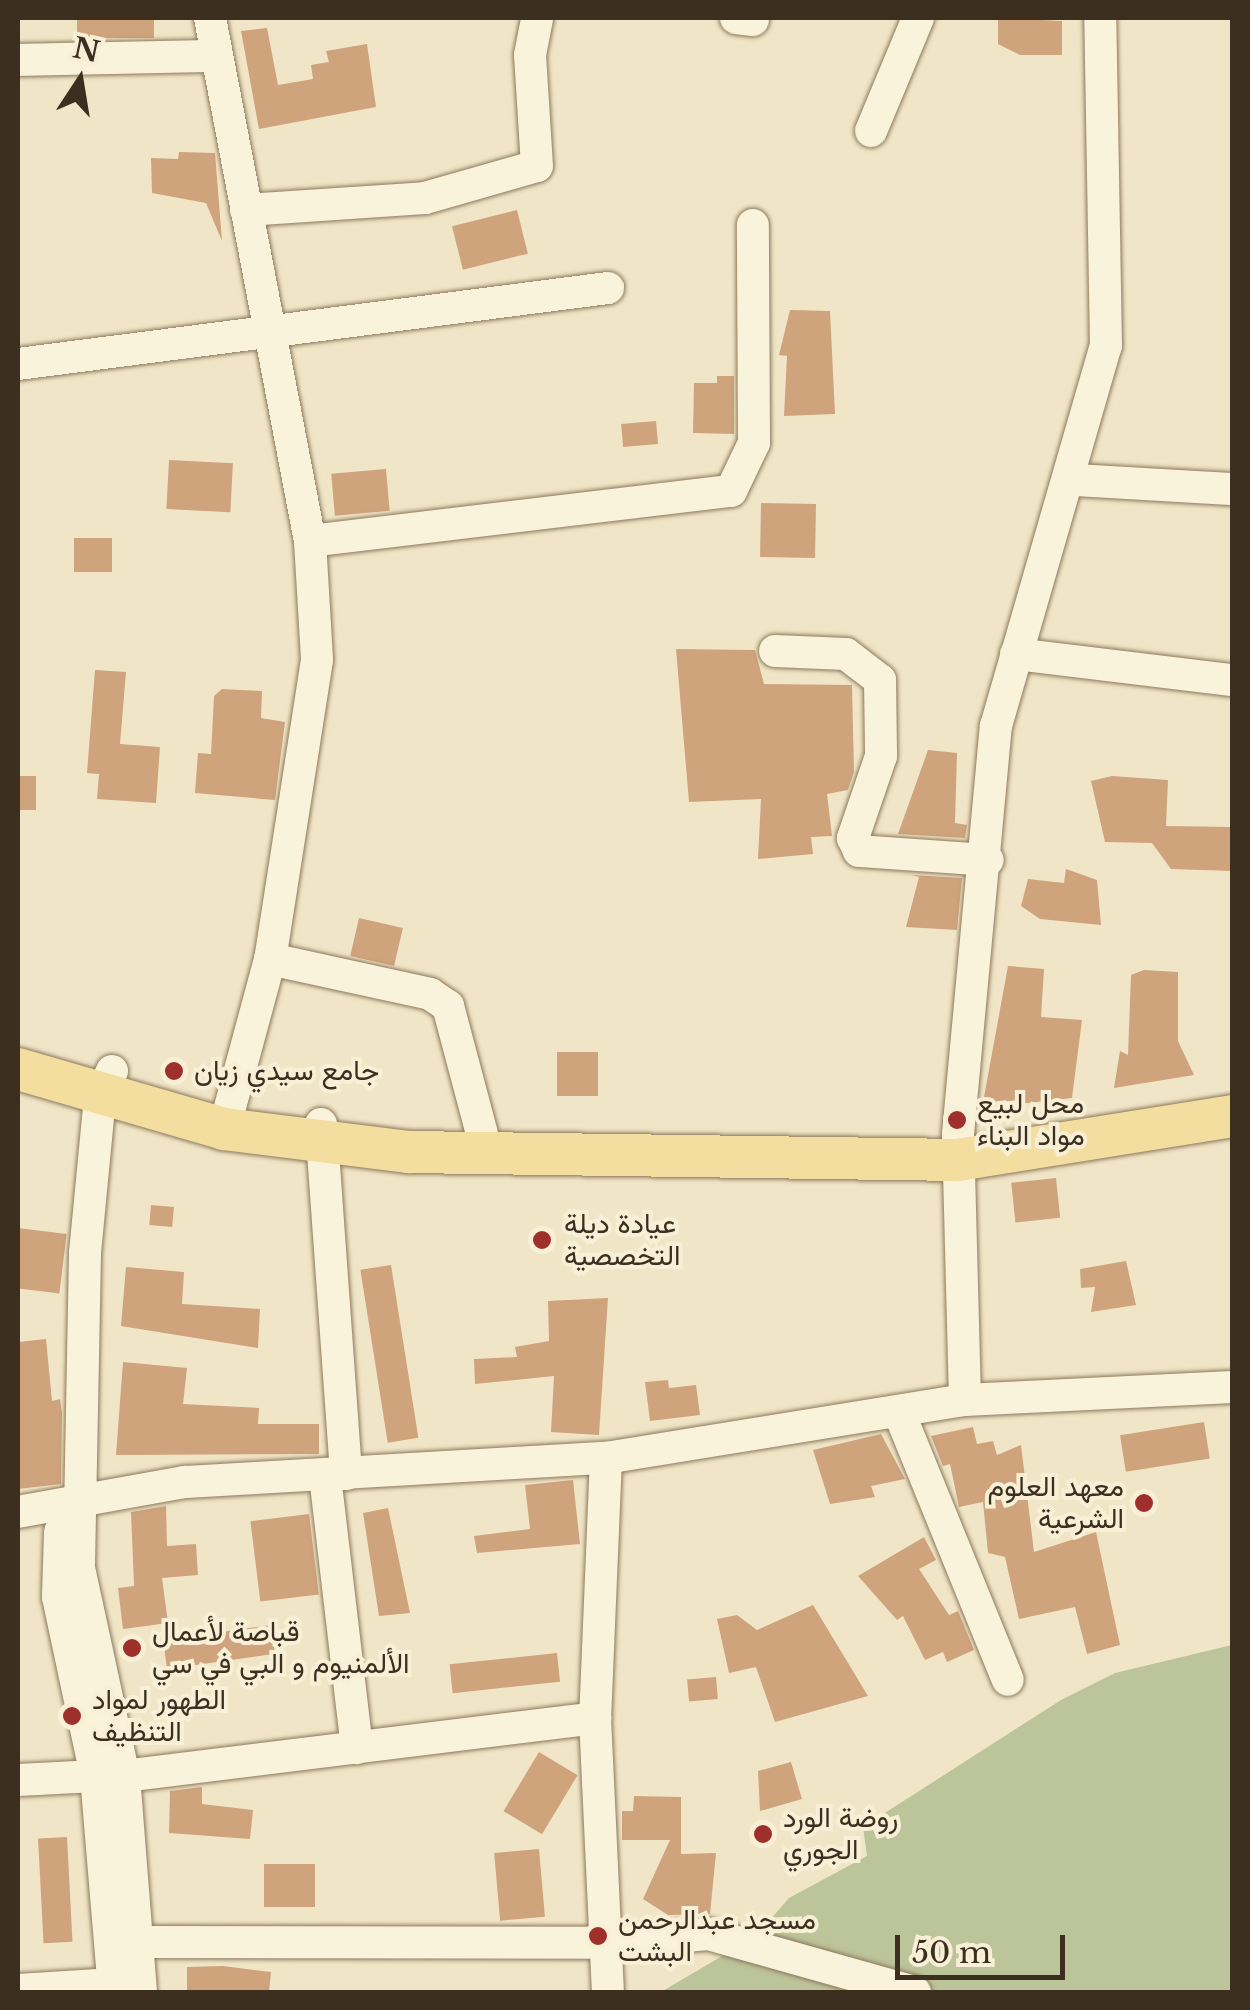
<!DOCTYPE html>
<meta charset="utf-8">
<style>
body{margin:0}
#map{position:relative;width:1250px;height:2010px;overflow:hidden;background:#f0e6c7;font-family:"Libre Baskerville",Vazirmatn,serif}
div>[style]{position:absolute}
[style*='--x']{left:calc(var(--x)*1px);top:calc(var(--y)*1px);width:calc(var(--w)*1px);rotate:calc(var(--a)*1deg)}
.cemetery>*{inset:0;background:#bcc49a}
.building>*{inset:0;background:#cfa37c;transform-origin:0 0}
.roads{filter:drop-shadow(0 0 2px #8d785c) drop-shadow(0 0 2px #8d785c)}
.minor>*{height:32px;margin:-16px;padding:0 16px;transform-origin:16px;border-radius:16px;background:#faf3db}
.major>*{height:42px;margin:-21px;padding:0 21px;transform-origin:21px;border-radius:21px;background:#f3dd9f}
.dots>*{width:28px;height:28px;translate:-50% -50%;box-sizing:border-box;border:5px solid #f7f0d7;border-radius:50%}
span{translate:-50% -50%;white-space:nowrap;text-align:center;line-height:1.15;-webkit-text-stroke:8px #f7f0d7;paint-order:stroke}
.poi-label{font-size:28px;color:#3d2f20}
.left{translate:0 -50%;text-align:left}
.right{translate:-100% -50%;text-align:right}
.frame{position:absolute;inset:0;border:20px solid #3d2f20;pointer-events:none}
.north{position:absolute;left:30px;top:30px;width:100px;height:100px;-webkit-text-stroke:8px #f7f0d7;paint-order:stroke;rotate:12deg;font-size:28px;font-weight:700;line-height:40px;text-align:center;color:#3d2f20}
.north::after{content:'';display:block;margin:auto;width:35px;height:45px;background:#3d2f20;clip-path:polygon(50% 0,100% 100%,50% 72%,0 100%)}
.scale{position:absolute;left:895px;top:1935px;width:170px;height:45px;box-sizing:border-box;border:5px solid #3d2f20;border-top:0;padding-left:12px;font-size:30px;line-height:35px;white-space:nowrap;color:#3d2f20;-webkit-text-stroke:8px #f7f0d7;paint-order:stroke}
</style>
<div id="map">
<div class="cemetery">
<div style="clip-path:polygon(1232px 1645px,1232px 1992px,661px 1992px,756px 1936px,789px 1898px,867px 1856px,863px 1827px,1061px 1700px,1115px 1673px)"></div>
</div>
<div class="building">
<div style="left:77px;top:18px;width:77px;height:20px"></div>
<div style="clip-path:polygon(998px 18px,1062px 21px,1062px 55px,1020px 55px,998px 44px)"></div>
<div style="clip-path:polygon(267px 28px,278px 85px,313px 79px,311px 65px,329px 62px,326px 51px,367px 44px,376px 107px,259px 129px,241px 31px)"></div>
<div style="clip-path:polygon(179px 152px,215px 153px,222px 241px,206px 203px,152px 193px,151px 158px,178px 159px)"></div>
<div style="left:517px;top:210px;width:45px;height:67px;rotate:76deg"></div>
<div style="clip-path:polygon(790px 310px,830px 311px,835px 414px,784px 416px,787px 356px,779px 355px)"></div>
<div style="clip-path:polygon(717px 376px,734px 376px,734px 434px,693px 433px,694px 383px,717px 383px)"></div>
<div style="left:656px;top:421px;width:23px;height:35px;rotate:85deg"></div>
<div style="left:169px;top:460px;width:64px;height:49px;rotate:3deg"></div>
<div style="left:386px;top:469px;width:42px;height:55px;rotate:85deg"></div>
<div style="left:761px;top:503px;width:55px;height:54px;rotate:1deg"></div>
<div style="left:74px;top:538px;width:38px;height:34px"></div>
<div style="clip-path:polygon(676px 649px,755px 650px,764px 684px,852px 685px,854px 772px,848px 790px,827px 794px,832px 836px,811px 837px,813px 854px,758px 859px,761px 799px,689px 802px)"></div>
<div style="clip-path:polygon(95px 670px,126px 672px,120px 744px,160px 747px,156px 803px,97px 799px,99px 774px,87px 773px)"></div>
<div style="clip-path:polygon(222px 689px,262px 691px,261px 718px,285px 722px,275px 800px,195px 793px,198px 753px,211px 754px,214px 696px)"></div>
<div style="clip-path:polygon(928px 750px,957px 753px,955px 823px,967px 825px,965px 838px,898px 834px)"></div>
<div style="left:18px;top:776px;width:18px;height:34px"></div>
<div style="clip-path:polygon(1112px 776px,1168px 780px,1166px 826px,1232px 827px,1232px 871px,1171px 869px,1152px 843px,1105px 842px,1091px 781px)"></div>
<div style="clip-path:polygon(1066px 869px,1097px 880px,1101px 925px,1040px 919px,1021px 906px,1028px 879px,1064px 883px)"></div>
<div style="clip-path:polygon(911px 875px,962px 878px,957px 930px,906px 927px,919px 877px)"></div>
<div style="left:359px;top:918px;width:45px;height:39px;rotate:13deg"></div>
<div style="clip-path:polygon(1008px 966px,1044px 969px,1041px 1017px,1082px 1020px,1072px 1098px,982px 1108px)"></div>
<div style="clip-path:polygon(1144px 970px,1178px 972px,1178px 1041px,1194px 1075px,1114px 1088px,1120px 1051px,1128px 1055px,1131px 975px)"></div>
<div style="left:557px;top:1052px;width:41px;height:44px"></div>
<div style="left:1056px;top:1178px;width:40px;height:45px;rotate:84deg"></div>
<div style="left:151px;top:1205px;width:23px;height:20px;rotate:5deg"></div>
<div style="left:18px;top:1228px;width:49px;height:60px;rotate:7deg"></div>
<div style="clip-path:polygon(1126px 1261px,1136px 1305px,1091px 1312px,1095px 1287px,1081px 1288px,1080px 1269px)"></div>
<div style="left:391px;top:1265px;width:175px;height:31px;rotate:81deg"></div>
<div style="clip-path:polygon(126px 1267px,184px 1272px,182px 1304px,260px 1309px,258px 1348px,121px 1326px)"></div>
<div style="clip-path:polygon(608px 1298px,599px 1435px,551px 1432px,554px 1376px,475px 1384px,474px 1359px,517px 1357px,515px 1347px,549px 1341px,548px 1301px)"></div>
<div style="clip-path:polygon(46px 1339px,52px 1401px,60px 1399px,62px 1413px,61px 1484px,18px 1489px,18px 1342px)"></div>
<div style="clip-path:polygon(123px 1362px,187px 1368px,183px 1404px,259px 1408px,258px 1424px,319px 1424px,319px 1454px,116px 1455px)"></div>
<div style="clip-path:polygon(668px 1380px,669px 1388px,696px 1385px,700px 1415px,650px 1421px,645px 1382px)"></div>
<div style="left:1204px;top:1422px;width:37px;height:85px;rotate:81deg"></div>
<div style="clip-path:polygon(973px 1427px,977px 1444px,993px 1441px,997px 1455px,1021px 1445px,1034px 1552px,1096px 1532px,1120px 1645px,1087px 1654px,1075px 1607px,1019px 1619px,1005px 1557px,988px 1553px,983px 1502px,959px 1507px,950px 1464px,943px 1466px,931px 1436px)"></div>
<div style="clip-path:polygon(881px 1434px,905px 1479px,871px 1486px,875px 1497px,830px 1504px,813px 1450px)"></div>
<div style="clip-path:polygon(573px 1480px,580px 1544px,477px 1553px,474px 1536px,530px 1529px,525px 1485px)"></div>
<div style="clip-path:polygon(166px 1506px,167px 1546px,196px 1544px,198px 1575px,162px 1578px,168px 1623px,123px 1629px,118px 1588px,134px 1586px,131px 1512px)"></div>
<div style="clip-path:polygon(388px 1508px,410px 1613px,379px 1616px,363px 1513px)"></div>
<div style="left:309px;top:1514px;width:81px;height:59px;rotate:83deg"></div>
<div style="clip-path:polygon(924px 1537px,936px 1560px,919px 1569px,949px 1615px,958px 1611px,974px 1650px,947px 1662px,943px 1652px,925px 1660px,903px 1616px,897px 1620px,858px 1576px)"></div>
<div style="clip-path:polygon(813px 1605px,868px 1696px,775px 1722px,756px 1667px,729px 1673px,717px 1619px,737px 1615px,757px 1630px)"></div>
<div style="left:271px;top:1625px;width:29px;height:109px;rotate:82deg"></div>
<div style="left:557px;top:1653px;width:29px;height:108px;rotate:84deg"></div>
<div style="left:716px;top:1677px;width:22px;height:29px;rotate:85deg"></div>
<div style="left:539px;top:1752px;width:45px;height:69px;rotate:31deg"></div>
<div style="clip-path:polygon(791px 1762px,802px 1799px,760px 1811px,758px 1771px)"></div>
<div style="clip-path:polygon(202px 1787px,202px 1804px,253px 1810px,250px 1839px,169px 1833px,170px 1791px)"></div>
<div style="clip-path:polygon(634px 1796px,681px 1797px,681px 1854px,716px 1853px,710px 1914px,668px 1915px,643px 1899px,670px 1840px,622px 1840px,622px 1811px,633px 1811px)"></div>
<div style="left:67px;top:1837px;width:105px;height:29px;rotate:87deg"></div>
<div style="left:539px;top:1849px;width:68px;height:45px;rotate:85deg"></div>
<div style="left:264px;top:1864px;width:51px;height:43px"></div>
<div style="clip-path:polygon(223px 1966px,271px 1972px,269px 1992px,187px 1992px,187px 1967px)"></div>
</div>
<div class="roads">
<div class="minor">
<div style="--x:210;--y:18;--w:532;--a:79.18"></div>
<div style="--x:310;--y:541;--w:119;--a:86.6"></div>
<div style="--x:317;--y:660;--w:303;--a:98.9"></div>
<div style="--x:270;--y:959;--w:176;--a:105.1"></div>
<div style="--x:736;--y:18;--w:17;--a:7"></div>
<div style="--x:18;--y:60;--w:199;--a:-1.2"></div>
<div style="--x:871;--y:131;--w:122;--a:-67.4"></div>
<div style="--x:246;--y:210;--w:179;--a:-3.8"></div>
<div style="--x:425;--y:198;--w:116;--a:-15.9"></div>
<div style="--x:537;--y:166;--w:111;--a:-93.6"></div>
<div style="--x:530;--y:55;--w:38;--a:-79"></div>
<div style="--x:18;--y:364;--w:595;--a:-7.34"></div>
<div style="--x:1074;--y:480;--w:158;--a:3.3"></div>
<div style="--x:310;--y:541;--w:424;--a:-6.8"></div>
<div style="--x:731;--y:491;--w:53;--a:-64.4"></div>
<div style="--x:754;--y:443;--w:218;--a:-90.3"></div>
<div style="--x:775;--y:651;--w:71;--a:2.4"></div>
<div style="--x:846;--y:654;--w:43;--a:37.4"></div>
<div style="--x:880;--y:680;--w:76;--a:89.2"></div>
<div style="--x:881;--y:756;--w:87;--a:108.9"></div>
<div style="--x:853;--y:838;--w:14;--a:65"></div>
<div style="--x:859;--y:851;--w:129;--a:4"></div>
<div style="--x:1016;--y:654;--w:218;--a:6.9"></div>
<div style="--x:270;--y:959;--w:164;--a:12.3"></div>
<div style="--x:430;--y:994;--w:22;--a:34"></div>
<div style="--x:448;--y:1006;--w:132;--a:75.1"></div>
<div style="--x:112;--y:1071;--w:29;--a:115"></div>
<div style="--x:100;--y:1097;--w:157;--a:95.5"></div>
<div style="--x:85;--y:1253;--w:315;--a:91.1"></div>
<div style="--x:79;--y:1568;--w:213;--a:77.8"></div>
<div style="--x:124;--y:1776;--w:217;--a:85.5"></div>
<div style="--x:321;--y:1124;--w:351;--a:85.9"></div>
<div style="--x:965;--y:1400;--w:266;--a:-91.5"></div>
<div style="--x:958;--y:1134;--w:410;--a:-84.7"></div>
<div style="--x:996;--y:726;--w:396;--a:-73.9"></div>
<div style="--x:1106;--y:346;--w:328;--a:-91"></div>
<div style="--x:899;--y:1412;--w:289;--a:67.9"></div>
<div style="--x:606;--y:1458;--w:260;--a:92.4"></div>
<div style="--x:595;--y:1718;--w:274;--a:87.3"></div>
<div style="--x:325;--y:1476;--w:274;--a:83.3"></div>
<div style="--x:18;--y:1512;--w:170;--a:-10.2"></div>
<div style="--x:185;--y:1482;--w:422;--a:-3.3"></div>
<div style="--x:606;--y:1458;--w:364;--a:-9.2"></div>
<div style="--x:965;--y:1400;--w:267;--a:-2.8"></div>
<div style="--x:60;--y:1532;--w:65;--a:91.8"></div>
<div style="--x:58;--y:1597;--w:183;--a:78"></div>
<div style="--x:96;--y:1776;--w:217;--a:85.2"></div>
<div style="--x:124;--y:1776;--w:475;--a:-7"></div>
<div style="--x:18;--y:1780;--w:78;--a:-2.9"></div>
<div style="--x:140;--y:1942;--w:468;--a:0.1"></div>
<div style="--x:608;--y:1943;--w:100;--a:-5.1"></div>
<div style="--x:708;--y:1934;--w:215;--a:15.7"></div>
<div style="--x:18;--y:1990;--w:96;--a:-3.6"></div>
</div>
<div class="major">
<div style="--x:18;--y:1069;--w:215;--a:16.2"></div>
<div style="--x:224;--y:1129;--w:186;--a:7.1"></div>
<div style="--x:409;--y:1152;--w:549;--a:0.83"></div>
<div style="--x:958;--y:1160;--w:278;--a:-9.1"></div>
</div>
</div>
<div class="dots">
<div style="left:174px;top:1071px;background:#9e2f2a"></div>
<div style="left:957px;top:1120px;background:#9e2f2a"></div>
<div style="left:542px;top:1240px;background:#9e2f2a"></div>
<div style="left:1144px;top:1503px;background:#9e2f2a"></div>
<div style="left:132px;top:1648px;background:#9e2f2a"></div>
<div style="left:72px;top:1716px;background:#9e2f2a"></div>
<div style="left:763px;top:1834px;background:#9e2f2a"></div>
<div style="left:598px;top:1936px;background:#9e2f2a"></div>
</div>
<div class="poi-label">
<span class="left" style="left:194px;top:1071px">جامع سيدي زيان</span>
<span class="left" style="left:977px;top:1120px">محل لبيع<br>مواد البناء</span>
<span class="left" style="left:564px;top:1240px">عيادة ديلة<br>التخصصية</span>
<span class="right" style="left:1124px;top:1503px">معهد العلوم<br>الشرعية</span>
<span class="left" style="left:152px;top:1648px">قباصة لأعمال<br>الألمنيوم و البي في سي</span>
<span class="left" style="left:92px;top:1716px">الطهور لمواد<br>التنظيف</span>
<span class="left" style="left:783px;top:1834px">روضة الورد<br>الجوري</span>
<span class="left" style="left:618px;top:1936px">مسجد عبدالرحمن<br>البشت</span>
</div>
<div class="frame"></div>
<div class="north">N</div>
<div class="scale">50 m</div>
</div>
